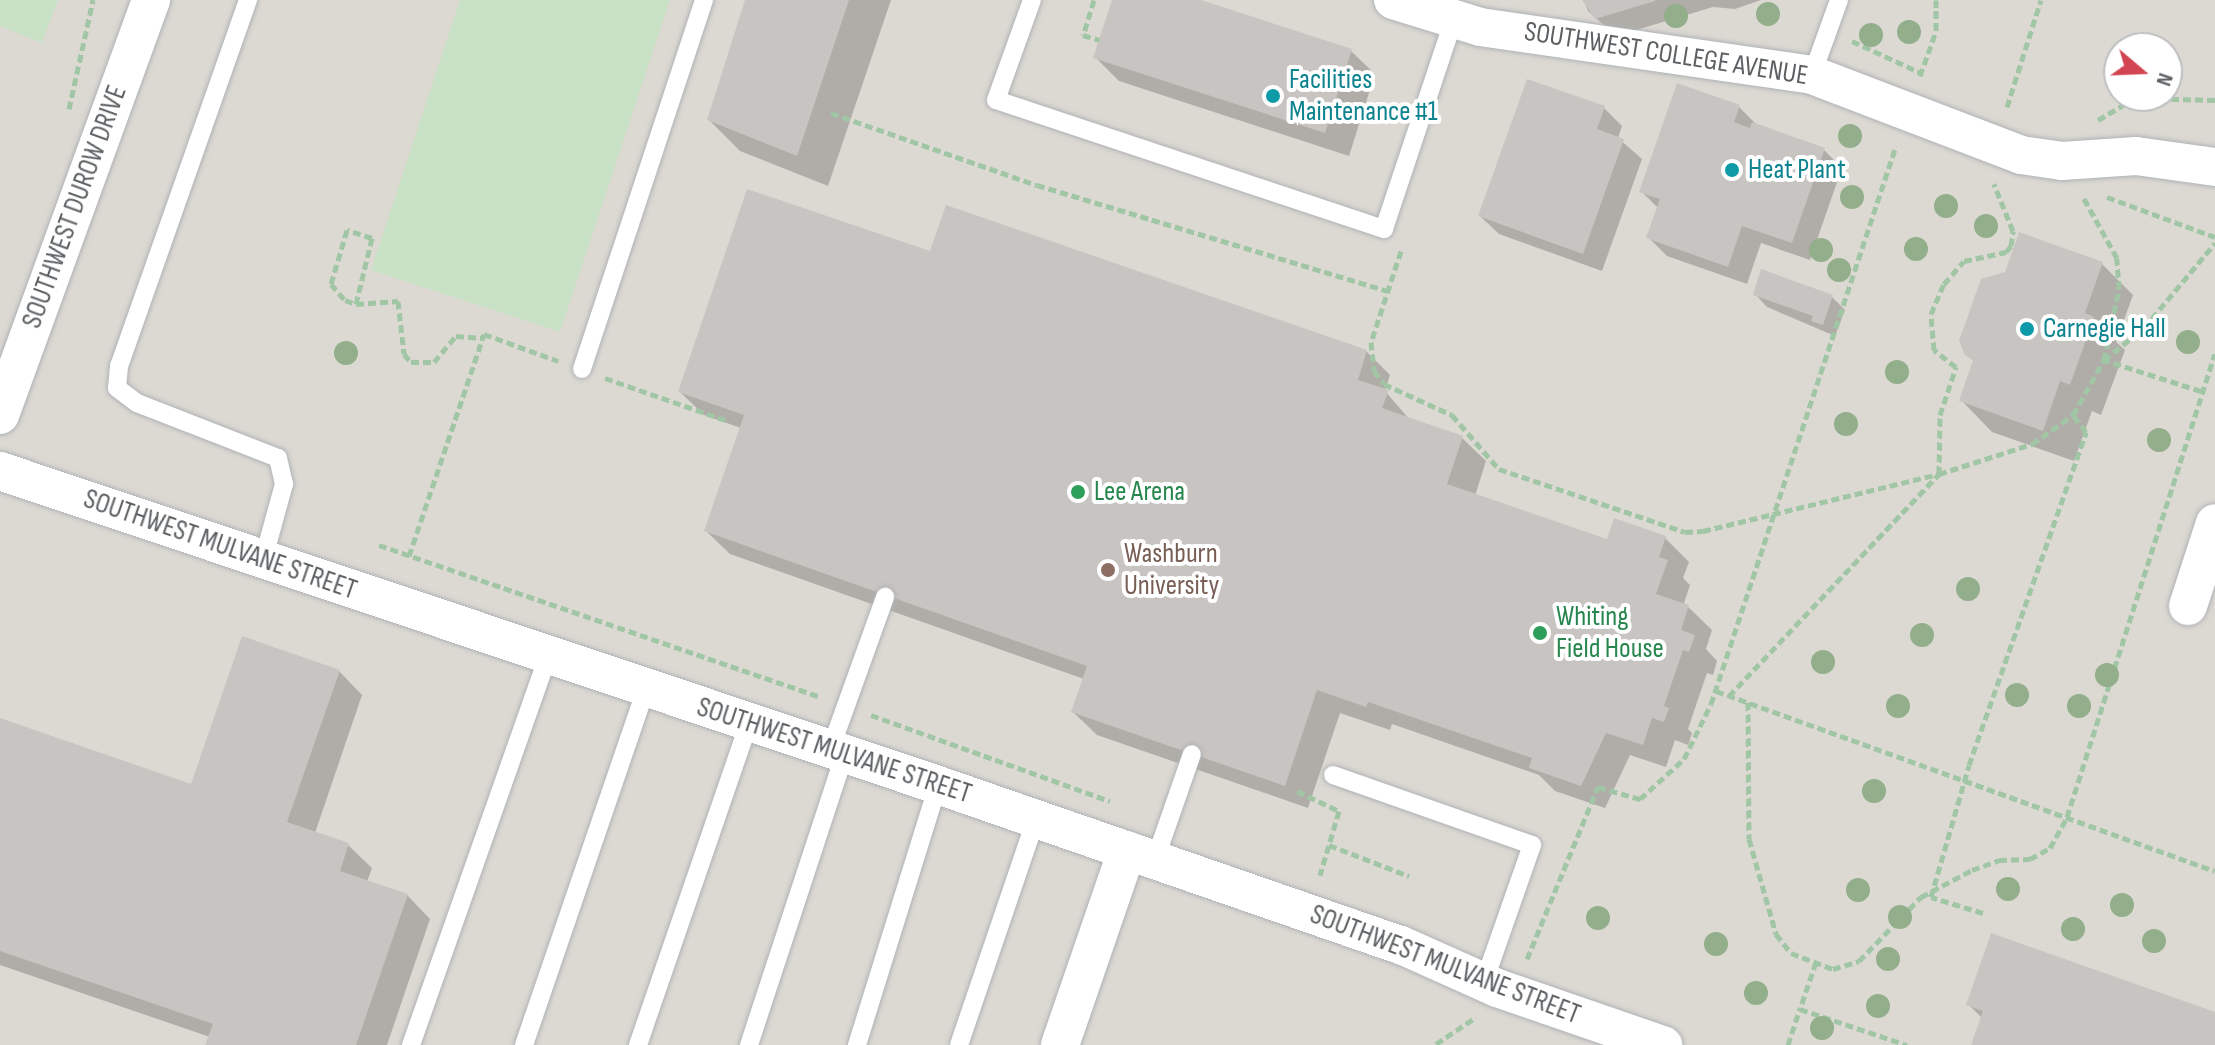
<!DOCTYPE html>
<style>
body{margin:0}
#map{position:relative;width:2215px;height:1045px;overflow:hidden;background:#ede9e4;font-family:"Sofia Sans Condensed",sans-serif}
div>[style]{position:absolute}
[style*='--x']{left:calc(var(--x)*1px);top:calc(var(--y)*1px);width:calc(var(--w)*1px);rotate:calc(var(--a)*1deg)}
.education>*{inset:0;background:#dcd9d3}
.green>*{inset:0;background:#c9e1c4}
.shadow>*{inset:0;background:#0003}
.building>*{inset:0;background:#c8c4c1}
.path>*{height:5px;margin-top:-2.5px;transform-origin:0;background:repeating-linear-gradient(90deg,#a1c6a5 0 8px,transparent 0 12px)}
.roads{filter:drop-shadow(0 0 2px #afb2b5) drop-shadow(0 0 2px #afb2b5)}
.lane>*{height:18px;margin:-9px;padding:0 9px;transform-origin:9px;border-radius:9px;background:#fff}
.street>*{height:38px;margin:-19px;padding:0 19px;transform-origin:19px;border-radius:19px;background:#fff}
.trees>*{width:24px;height:24px;margin:-12px;border-radius:50%;background:#92ae8a}
.dots>*{width:22px;height:22px;translate:-50% -50%;box-sizing:border-box;border:4px solid #fff;border-radius:50%}
span{translate:-50% -50%;white-space:nowrap;text-align:center;line-height:1.15;-webkit-text-stroke:8px #fff;paint-order:stroke}
.street-label{font-size:28px;color:#5c6063}
.culture-label{font-size:28px;color:#0d838f}
.left{translate:0 -50%;text-align:left}
.leisure-label{font-size:28px;color:#27864d}
.education-label{font-size:28px;color:#785e54}
.north{position:absolute;left:2103px;top:32px;width:80px;height:80px;box-sizing:border-box;background:#fff;border:2px solid #bebfc1;border-radius:50%;rotate:109deg;font-size:22px;font-weight:700;line-height:32px;text-align:center;color:#5c6063}
.north::after{content:'';display:block;margin:auto;width:28px;height:36px;background:#d24553;clip-path:polygon(50% 0,100% 100%,50% 72%,0 100%)}
</style>
<div id="map">
<div class="education">
<div style="clip-path:polygon(evenodd,0 0,2215px 0,2215px 1045px,0 1045px,0 0,2119px 48px,2167px 48px,2167px 96px,2119px 96px,2119px 48px)"></div>
</div>
<div class="green">
<div style="clip-path:polygon(0 0,58px 0,42px 43px,0 26px)"></div>
<div style="clip-path:polygon(460px 0,670px 0,560px 332px,371px 270px)"></div>
</div>
<div class="shadow">
<div style="clip-path:polygon(748px 0,891px 0,828px 186px,740px 151px,709px 120px)"></div>
<div style="clip-path:polygon(1114px 0,1195px 0,1351px 51px,1375px 74px,1349px 156px,1119px 81px,1095px 57px)"></div>
<div style="clip-path:polygon(1584px 0,1761px 0,1735px 9px,1713px 7px,1616px 36px,1588px 11px)"></div>
<div style="clip-path:polygon(1739px 107px,1757px 125px,1824px 150px,1842px 168px,1810px 260px,1761px 243px,1747px 284px,1667px 256px,1649px 238px,1659px 209px,1641px 191px)"></div>
<div style="clip-path:polygon(1604px 108px,1622px 126px,1618px 138px,1642px 159px,1602px 271px,1499px 234px,1480px 216px)"></div>
<div style="clip-path:polygon(931px 253px,1366px 351px,1390px 375px,1385px 391px,1410px 420px,1462px 438px,1486px 461px,1475px 496px,1608px 542px,1665px 538px,1689px 562px,1683px 578px,1690px 585px,1684px 603px,1712px 630px,1706px 649px,1717px 661px,1713px 675px,1707px 673px,1688px 729px,1692px 733px,1688px 745px,1675px 740px,1666px 767px,1630px 755px,1605px 808px,1555px 791px,1539px 775px,1392px 724px,1390px 730px,1340px 713px,1308px 808px,1097px 735px,1073px 712px,1084px 679px,730px 554px,706px 531px,741px 428px,704px 415px,680px 392px)"></div>
<div style="clip-path:polygon(2102px 264px,2133px 295px,2116px 342px,2125px 350px,2101px 415px,2092px 411px,2074px 461px,1992px 432px,1961px 400px,1975px 362px,1966px 354px)"></div>
<div style="clip-path:polygon(1755px 294px,1832px 297px,1845px 310px,1835px 336px,1767px 307px)"></div>
<div style="clip-path:polygon(339px 671px,362px 695px,315px 833px,348px 845px,372px 868px,367px 882px,407px 895px,430px 919px,387px 1045px,208px 1045px,210px 1037px,0 965px,0 720px,192px 786px)"></div>
<div style="clip-path:polygon(1968px 1004px,2215px 1014px,2215px 1045px,1973px 1045px,1983px 1019px)"></div>
</div>
<div class="building">
<div style="clip-path:polygon(745px 0,849px 0,797px 156px,707px 120px)"></div>
<div style="clip-path:polygon(1112px 0,1201px 0,1352px 49px,1325px 133px,1093px 58px)"></div>
<div style="clip-path:polygon(1582px 0,1655px 0,1655px 1px,1595px 19px)"></div>
<div style="clip-path:polygon(1527px 79px,1605px 106px,1597px 129px,1624px 139px,1583px 254px,1478px 216px)"></div>
<div style="clip-path:polygon(1677px 83px,1740px 105px,1734px 122px,1750px 128px,1752px 122px,1825px 148px,1792px 243px,1742px 226px,1728px 267px,1646px 238px,1660px 199px,1639px 192px)"></div>
<div style="clip-path:polygon(747px 189px,930px 251px,946px 205px,1367px 350px,1358px 380px,1389px 390px,1382px 408px,1463px 436px,1447px 484px,1607px 539px,1614px 518px,1666px 536px,1659px 557px,1668px 560px,1656px 594px,1689px 605px,1681px 630px,1695px 635px,1689px 652px,1683px 650px,1664px 706px,1669px 708px,1664px 722px,1652px 718px,1643px 745px,1606px 733px,1581px 786px,1529px 768px,1532px 758px,1368px 702px,1366px 707px,1317px 690px,1285px 786px,1071px 712px,1087px 666px,704px 531px,744px 415px,678px 392px)"></div>
<div style="clip-path:polygon(2019px 232px,2103px 262px,2085px 313px,2094px 317px,2070px 385px,2060px 381px,2043px 431px,1959px 401px,1973px 360px,1965px 355px,1959px 341px,1981px 279px,2005px 272px)"></div>
<div style="clip-path:polygon(1761px 269px,1833px 295px,1823px 325px,1811px 321px,1813px 316px,1753px 295px)"></div>
<div style="clip-path:polygon(242px 636px,340px 670px,287px 822px,349px 843px,340px 871px,408px 894px,356px 1045px,205px 1045px,213px 1024px,0 951px,0 718px,191px 784px)"></div>
<div style="clip-path:polygon(1991px 933px,2215px 1012px,2215px 1045px,1971px 1045px,1983px 1011px,1966px 1005px)"></div>
</div>
<div class="path">
<div style="--x:1094;--y:0;--w:37;--a:107"></div>
<div style="--x:1083;--y:35;--w:17;--a:17"></div>
<div style="--x:1852;--y:41;--w:78;--a:24.9"></div>
<div style="--x:1920;--y:76;--w:48;--a:-70.4"></div>
<div style="--x:1936;--y:31;--w:31;--a:-90"></div>
<div style="--x:2007;--y:107;--w:112;--a:-72.4"></div>
<div style="--x:69;--y:109;--w:112;--a:-77.6"></div>
<div style="--x:831;--y:113;--w:218;--a:19.3"></div>
<div style="--x:1037;--y:185;--w:366;--a:16.8"></div>
<div style="--x:2098;--y:120;--w:43;--a:-30.7"></div>
<div style="--x:2135;--y:98;--w:80;--a:1.4"></div>
<div style="--x:2107;--y:197;--w:115;--a:20.3"></div>
<div style="--x:1401;--y:251;--w:96;--a:108.2"></div>
<div style="--x:1371;--y:342;--w:29;--a:84"></div>
<div style="--x:1374;--y:371;--w:16;--a:52"></div>
<div style="--x:1384;--y:384;--w:75;--a:24.5"></div>
<div style="--x:1452;--y:415;--w:72;--a:49"></div>
<div style="--x:1499;--y:469;--w:196;--a:18.7"></div>
<div style="--x:1685;--y:532;--w:18;--a:-3"></div>
<div style="--x:1703;--y:531;--w:243;--a:-13.6"></div>
<div style="--x:1939;--y:474;--w:59;--a:-89"></div>
<div style="--x:1940;--y:415;--w:51;--a:-71.6"></div>
<div style="--x:1956;--y:367;--w:28;--a:-142"></div>
<div style="--x:1934;--y:350;--w:36;--a:-95"></div>
<div style="--x:1931;--y:314;--w:33;--a:-67"></div>
<div style="--x:1944;--y:284;--w:30;--a:-49"></div>
<div style="--x:1964;--y:261;--w:43;--a:-12.1"></div>
<div style="--x:2006;--y:252;--w:8;--a:-50"></div>
<div style="--x:2011;--y:246;--w:15;--a:-82"></div>
<div style="--x:2013;--y:231;--w:51;--a:-112"></div>
<div style="--x:356;--y:304;--w:68;--a:-76.4"></div>
<div style="--x:372;--y:238;--w:26;--a:-162"></div>
<div style="--x:347;--y:230;--w:56;--a:106.5"></div>
<div style="--x:331;--y:284;--w:21;--a:49"></div>
<div style="--x:345;--y:300;--w:12;--a:20"></div>
<div style="--x:356;--y:304;--w:42;--a:-4.1"></div>
<div style="--x:398;--y:301;--w:53;--a:83.5"></div>
<div style="--x:404;--y:354;--w:11;--a:49"></div>
<div style="--x:411;--y:362;--w:23;--a:0"></div>
<div style="--x:434;--y:362;--w:34;--a:-50"></div>
<div style="--x:456;--y:336;--w:27;--a:4"></div>
<div style="--x:605;--y:378;--w:127;--a:19.3"></div>
<div style="--x:2201;--y:391;--w:102;--a:-162.3"></div>
<div style="--x:2104;--y:360;--w:51;--a:-38.7"></div>
<div style="--x:2144;--y:328;--w:111;--a:-50.1"></div>
<div style="--x:379;--y:545;--w:466;--a:19"></div>
<div style="--x:409;--y:556;--w:234;--a:-71.3"></div>
<div style="--x:484;--y:334;--w:79;--a:20"></div>
<div style="--x:1716;--y:691;--w:530;--a:19.84"></div>
<div style="--x:1729;--y:696;--w:306;--a:-46.6"></div>
<div style="--x:1939;--y:474;--w:98;--a:-17.9"></div>
<div style="--x:2032;--y:444;--w:50;--a:-35.3"></div>
<div style="--x:2073;--y:415;--w:63;--a:-60.6"></div>
<div style="--x:2104;--y:360;--w:73;--a:-78.1"></div>
<div style="--x:2119;--y:289;--w:31;--a:-94"></div>
<div style="--x:2117;--y:258;--w:70;--a:-119.1"></div>
<div style="--x:1748;--y:702;--w:137;--a:89.6"></div>
<div style="--x:1749;--y:839;--w:99;--a:74.1"></div>
<div style="--x:1776;--y:934;--w:24;--a:52"></div>
<div style="--x:1791;--y:953;--w:45;--a:20.9"></div>
<div style="--x:1833;--y:969;--w:27;--a:-17"></div>
<div style="--x:1859;--y:961;--w:89;--a:-45.9"></div>
<div style="--x:1921;--y:897;--w:58;--a:-27.9"></div>
<div style="--x:1972;--y:870;--w:29;--a:-20"></div>
<div style="--x:1999;--y:860;--w:31;--a:-2"></div>
<div style="--x:2030;--y:859;--w:23;--a:-29"></div>
<div style="--x:2050;--y:848;--w:35;--a:-61"></div>
<div style="--x:2067;--y:817;--w:486;--a:-72.3"></div>
<div style="--x:871;--y:715;--w:254;--a:19.8"></div>
<div style="--x:1297;--y:791;--w:47;--a:25.5"></div>
<div style="--x:1339;--y:811;--w:67;--a:106.5"></div>
<div style="--x:1329;--y:845;--w:86;--a:21.2"></div>
<div style="--x:1983;--y:913;--w:54;--a:-162.9"></div>
<div style="--x:1931;--y:897;--w:137;--a:-73.9"></div>
<div style="--x:1969;--y:765;--w:353;--a:-70.6"></div>
<div style="--x:2086;--y:432;--w:21;--a:-127"></div>
<div style="--x:1527;--y:959;--w:186;--a:-67.6"></div>
<div style="--x:1598;--y:787;--w:44;--a:15.9"></div>
<div style="--x:1640;--y:799;--w:59;--a:-42.3"></div>
<div style="--x:1684;--y:759;--w:61;--a:-63.9"></div>
<div style="--x:1711;--y:704;--w:588;--a:-71.66"></div>
<div style="--x:1816;--y:962;--w:50;--a:108.8"></div>
<div style="--x:1800;--y:1009;--w:113;--a:18.6"></div>
<div style="--x:1436;--y:1044;--w:48;--a:-34"></div>
<div style="--x:1788;--y:1045;--w:38;--a:-72"></div>
</div>
<div class="roads">
<div class="lane">
<div style="--x:248;--y:0;--w:388;--a:109.4"></div>
<div style="--x:119;--y:366;--w:22;--a:95"></div>
<div style="--x:117;--y:388;--w:25;--a:37"></div>
<div style="--x:137;--y:403;--w:151;--a:21.3"></div>
<div style="--x:278;--y:458;--w:27;--a:77"></div>
<div style="--x:284;--y:484;--w:79;--a:105.4"></div>
<div style="--x:1032;--y:0;--w:106;--a:109.8"></div>
<div style="--x:996;--y:100;--w:409;--a:18.4"></div>
<div style="--x:1384;--y:229;--w:221;--a:-71.6"></div>
<div style="--x:1812;--y:75;--w:80;--a:-70.2"></div>
<div style="--x:582;--y:369;--w:389;--a:-71.7"></div>
<div style="--x:830;--y:750;--w:163;--a:-70.2"></div>
<div style="--x:1333;--y:775;--w:211;--a:19.4"></div>
<div style="--x:1532;--y:845;--w:145;--a:109.3"></div>
<div style="--x:1155;--y:860;--w:112;--a:-70.8"></div>
<div style="--x:411;--y:1045;--w:413;--a:-70.6"></div>
<div style="--x:524;--y:1045;--w:377;--a:-71.1"></div>
<div style="--x:638;--y:1045;--w:341;--a:-71"></div>
<div style="--x:749;--y:1045;--w:304;--a:-71.8"></div>
<div style="--x:857;--y:1045;--w:272;--a:-72.7"></div>
<div style="--x:959;--y:1045;--w:239;--a:-71.2"></div>
</div>
<div class="street">
<div style="--x:1393;--y:0;--w:91;--a:17.2"></div>
<div style="--x:1480;--y:27;--w:335;--a:8.2"></div>
<div style="--x:1812;--y:75;--w:224;--a:20.9"></div>
<div style="--x:2021;--y:155;--w:41;--a:8.3"></div>
<div style="--x:2062;--y:161;--w:74;--a:-3.9"></div>
<div style="--x:2136;--y:156;--w:80;--a:7.9"></div>
<div style="--x:0;--y:415;--w:442;--a:-70"></div>
<div style="--x:0;--y:471;--w:989;--a:18.51"></div>
<div style="--x:938;--y:785;--w:490;--a:19.1"></div>
<div style="--x:1401;--y:945;--w:105;--a:24.1"></div>
<div style="--x:1497;--y:988;--w:176;--a:19"></div>
<div style="--x:2188;--y:606;--w:87;--a:-72"></div>
<div style="--x:1060;--y:1045;--w:206;--a:-71"></div>
</div>
</div>
<div class="trees">
<div style="left:1768px;top:14px"></div>
<div style="left:1676px;top:16px"></div>
<div style="left:1909px;top:32px"></div>
<div style="left:1871px;top:35px"></div>
<div style="left:1850px;top:136px"></div>
<div style="left:1852px;top:197px"></div>
<div style="left:1946px;top:206px"></div>
<div style="left:1986px;top:226px"></div>
<div style="left:1916px;top:249px"></div>
<div style="left:1821px;top:250px"></div>
<div style="left:1839px;top:270px"></div>
<div style="left:2188px;top:342px"></div>
<div style="left:346px;top:353px"></div>
<div style="left:1897px;top:372px"></div>
<div style="left:1846px;top:424px"></div>
<div style="left:2159px;top:440px"></div>
<div style="left:1968px;top:589px"></div>
<div style="left:1922px;top:635px"></div>
<div style="left:1823px;top:662px"></div>
<div style="left:2107px;top:675px"></div>
<div style="left:2017px;top:695px"></div>
<div style="left:1898px;top:706px"></div>
<div style="left:2079px;top:706px"></div>
<div style="left:1874px;top:791px"></div>
<div style="left:2008px;top:889px"></div>
<div style="left:1858px;top:890px"></div>
<div style="left:2122px;top:905px"></div>
<div style="left:1900px;top:917px"></div>
<div style="left:1598px;top:918px"></div>
<div style="left:2073px;top:929px"></div>
<div style="left:2154px;top:941px"></div>
<div style="left:1716px;top:944px"></div>
<div style="left:1888px;top:959px"></div>
<div style="left:1756px;top:993px"></div>
<div style="left:1878px;top:1006px"></div>
<div style="left:1822px;top:1028px"></div>
</div>
<div class="dots">
<div style="left:1273px;top:96px;background:#0f9aa8"></div>
<div style="left:1732px;top:170px;background:#0f9aa8"></div>
<div style="left:2027px;top:329px;background:#0f9aa8"></div>
<div style="left:1078px;top:492px;background:#2e9e5b"></div>
<div style="left:1108px;top:570px;background:#8d6e63"></div>
<div style="left:1540px;top:633px;background:#2e9e5b"></div>
</div>
<div class="street-label">
<span style="left:1666px;top:54px;rotate:9deg">SOUTHWEST COLLEGE AVENUE</span>
<span style="left:75px;top:207px;rotate:-70deg">SOUTHWEST DUROW DRIVE</span>
<span style="left:220px;top:545px;rotate:19deg">SOUTHWEST MULVANE STREET</span>
<span style="left:834px;top:751px;rotate:18deg">SOUTHWEST MULVANE STREET</span>
<span style="left:1445px;top:965px;rotate:21deg">SOUTHWEST MULVANE STREET</span>
</div>
<div class="culture-label">
<span class="left" style="left:1289px;top:96px">Facilities<br>Maintenance #1</span>
<span class="left" style="left:1748px;top:170px">Heat Plant</span>
<span class="left" style="left:2043px;top:329px">Carnegie Hall</span>
</div>
<div class="leisure-label">
<span class="left" style="left:1094px;top:492px">Lee Arena</span>
<span class="left" style="left:1556px;top:633px">Whiting<br>Field House</span>
</div>
<div class="education-label">
<span class="left" style="left:1124px;top:570px">Washburn<br>University</span>
</div>
<div class="north">N</div>
</div>
